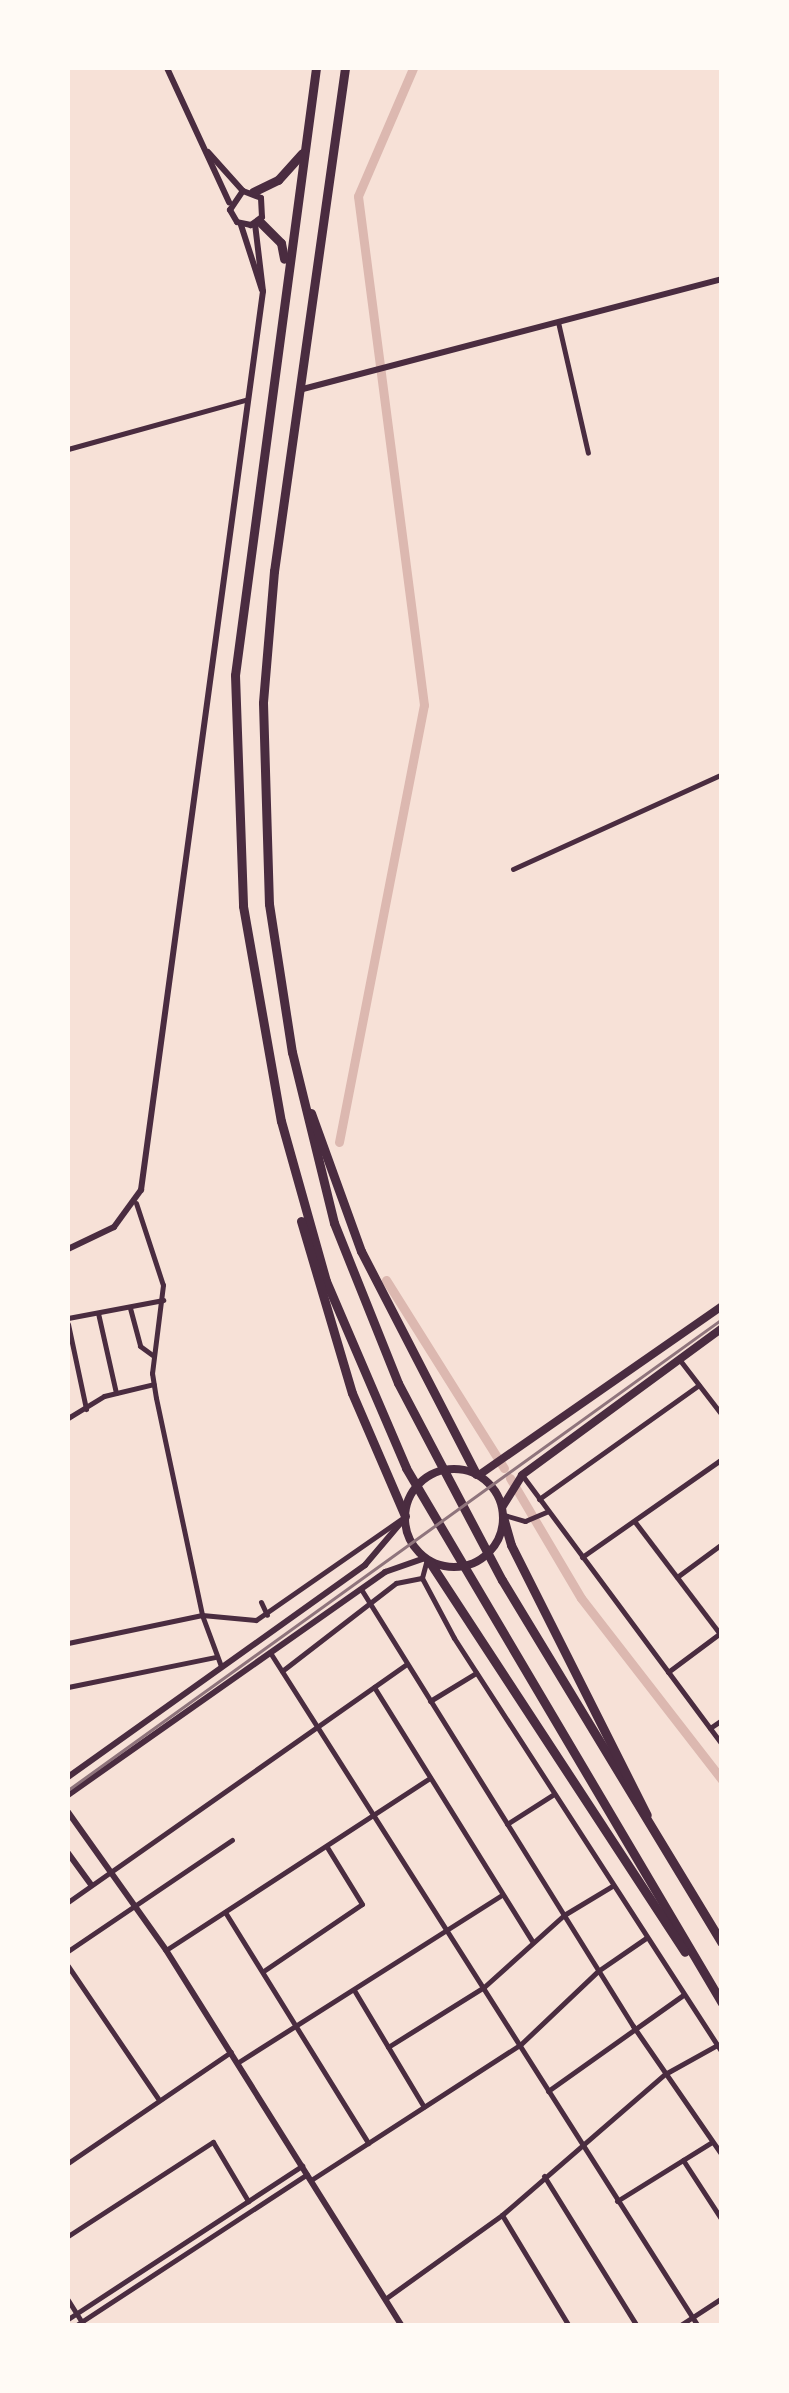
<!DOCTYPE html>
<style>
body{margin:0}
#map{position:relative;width:789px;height:2393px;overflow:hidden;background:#f7e1d7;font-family:"Roboto Condensed",sans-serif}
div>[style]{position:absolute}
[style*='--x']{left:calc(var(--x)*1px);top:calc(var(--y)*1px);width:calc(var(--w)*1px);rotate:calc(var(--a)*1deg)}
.canal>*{height:9px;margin:-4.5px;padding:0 4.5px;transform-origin:4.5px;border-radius:4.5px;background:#dcb8b0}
.minor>*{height:5px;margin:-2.5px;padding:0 2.5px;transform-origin:2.5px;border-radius:2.5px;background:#4a2c40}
.secondary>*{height:6px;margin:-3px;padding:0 3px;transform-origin:3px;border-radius:3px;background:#4a2c40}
.primary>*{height:8px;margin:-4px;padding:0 4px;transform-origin:4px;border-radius:4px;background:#4a2c40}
.primary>.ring{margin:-4px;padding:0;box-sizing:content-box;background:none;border:8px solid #4a2c40;border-radius:50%}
.motorway>*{height:9px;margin:-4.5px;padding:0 4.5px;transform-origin:4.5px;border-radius:4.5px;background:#4a2c40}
.tram>*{height:2.5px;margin:-1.25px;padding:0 1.25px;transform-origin:1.25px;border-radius:1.25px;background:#8f747c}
span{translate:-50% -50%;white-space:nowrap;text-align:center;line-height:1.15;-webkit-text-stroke:8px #fffaf5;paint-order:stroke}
.frame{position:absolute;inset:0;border:70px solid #fffaf5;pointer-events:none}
</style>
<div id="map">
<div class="canal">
<div style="--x:339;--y:1142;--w:445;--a:-79"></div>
<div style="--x:424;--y:705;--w:513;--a:-97.39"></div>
<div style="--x:358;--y:196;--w:139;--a:-66.7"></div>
<div style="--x:386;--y:1280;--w:222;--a:57.9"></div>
<div style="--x:510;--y:1478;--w:139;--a:59.4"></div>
<div style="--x:581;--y:1598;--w:230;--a:52.2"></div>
</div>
<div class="minor">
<div style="--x:558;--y:322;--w:134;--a:77.1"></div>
<div style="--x:68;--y:449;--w:184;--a:-15.5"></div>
<div style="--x:513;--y:869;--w:230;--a:-24.4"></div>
<div style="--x:136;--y:1203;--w:86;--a:71.8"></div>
<div style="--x:163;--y:1285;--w:89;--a:97.1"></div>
<div style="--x:152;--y:1373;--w:25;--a:81"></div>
<div style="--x:156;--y:1398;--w:222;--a:78"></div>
<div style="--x:202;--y:1615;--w:54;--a:69.6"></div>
<div style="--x:130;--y:1308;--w:39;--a:75"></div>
<div style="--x:140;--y:1346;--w:17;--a:36"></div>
<div style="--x:98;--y:1313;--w:82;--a:77.3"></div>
<div style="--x:68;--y:1318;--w:97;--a:-10.7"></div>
<div style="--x:68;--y:1324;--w:87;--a:78"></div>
<div style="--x:679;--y:1359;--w:71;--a:52.5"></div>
<div style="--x:68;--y:1418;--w:42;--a:-31.4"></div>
<div style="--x:104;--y:1396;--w:51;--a:-13.5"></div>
<div style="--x:522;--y:1475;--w:335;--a:53.4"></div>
<div style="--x:539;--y:1499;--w:196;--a:-35.5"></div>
<div style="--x:504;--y:1515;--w:22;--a:16"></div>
<div style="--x:525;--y:1521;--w:25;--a:-23"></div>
<div style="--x:635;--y:1522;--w:141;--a:52.8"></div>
<div style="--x:582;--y:1557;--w:171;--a:-35"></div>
<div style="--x:427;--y:1559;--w:20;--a:105"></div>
<div style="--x:422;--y:1578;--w:68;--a:61.9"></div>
<div style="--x:454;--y:1638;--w:494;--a:57.1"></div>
<div style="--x:677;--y:1577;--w:56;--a:-36.3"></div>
<div style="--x:361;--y:1589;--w:515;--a:58.1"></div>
<div style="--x:633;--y:2026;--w:157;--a:55.4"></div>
<div style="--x:261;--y:1602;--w:14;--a:65"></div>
<div style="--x:68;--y:1643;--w:137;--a:-11.8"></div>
<div style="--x:202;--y:1615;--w:54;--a:5.3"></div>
<div style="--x:256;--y:1620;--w:179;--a:-34.8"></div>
<div style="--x:271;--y:1654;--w:796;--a:57.57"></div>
<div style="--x:282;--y:1671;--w:144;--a:-37.7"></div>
<div style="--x:396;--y:1583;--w:26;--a:-11"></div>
<div style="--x:668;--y:1672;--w:64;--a:-36.7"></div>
<div style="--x:68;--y:1687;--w:151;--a:-11.5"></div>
<div style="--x:374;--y:1687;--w:299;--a:58.1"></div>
<div style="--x:430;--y:1701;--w:54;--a:-31.3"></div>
<div style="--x:710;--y:1728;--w:14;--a:-34"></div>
<div style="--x:507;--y:1824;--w:56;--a:-32.6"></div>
<div style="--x:68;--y:1902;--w:414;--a:-35.1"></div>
<div style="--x:225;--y:1912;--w:272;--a:58.2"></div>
<div style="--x:166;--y:1950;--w:315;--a:-33.1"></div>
<div style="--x:68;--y:1951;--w:198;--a:-34.1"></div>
<div style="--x:68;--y:1966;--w:162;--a:55.8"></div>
<div style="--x:265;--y:1970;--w:117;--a:-34.2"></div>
<div style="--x:362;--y:1904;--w:67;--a:-121.6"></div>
<div style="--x:354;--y:1990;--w:136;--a:59.1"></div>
<div style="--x:388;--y:2047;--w:113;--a:-32"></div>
<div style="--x:484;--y:1987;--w:108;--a:-42"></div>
<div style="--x:564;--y:1915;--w:56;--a:-31.1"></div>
<div style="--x:237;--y:2063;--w:314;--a:-32.4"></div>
<div style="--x:548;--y:2091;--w:166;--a:-35.4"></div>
<div style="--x:683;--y:2160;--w:72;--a:57"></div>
<div style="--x:68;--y:2163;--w:197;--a:-34.3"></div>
<div style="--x:544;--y:2176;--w:176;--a:58.2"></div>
<div style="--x:311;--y:2180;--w:249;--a:-32.9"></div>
<div style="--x:520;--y:2045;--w:108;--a:-43.5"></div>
<div style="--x:598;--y:1971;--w:58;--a:-34.5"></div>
<div style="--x:617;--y:2201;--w:112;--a:-31.8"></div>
<div style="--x:502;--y:2215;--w:130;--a:58.9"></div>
<div style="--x:68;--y:2236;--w:173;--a:-33"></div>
<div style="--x:213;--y:2142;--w:69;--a:59.3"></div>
<div style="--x:385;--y:2299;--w:144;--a:-35.7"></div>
<div style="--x:502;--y:2215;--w:216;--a:-40.9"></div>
<div style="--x:665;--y:2074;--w:60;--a:-29.1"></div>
<div style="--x:68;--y:2300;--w:31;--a:58"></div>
<div style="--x:68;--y:2319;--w:280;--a:-33.2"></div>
<div style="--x:75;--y:2326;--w:277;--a:-33.2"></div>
<div style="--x:679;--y:2326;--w:51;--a:-33.1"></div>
</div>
<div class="secondary">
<div style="--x:167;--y:68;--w:148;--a:65.2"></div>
<div style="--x:208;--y:152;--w:52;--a:48.1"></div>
<div style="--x:243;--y:191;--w:19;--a:21"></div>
<div style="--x:261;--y:198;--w:19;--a:87"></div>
<div style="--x:262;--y:217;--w:14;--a:144"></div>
<div style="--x:251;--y:225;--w:14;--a:-168"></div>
<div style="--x:237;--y:222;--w:14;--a:-120"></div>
<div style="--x:230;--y:210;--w:23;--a:-56"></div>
<div style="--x:241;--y:225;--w:68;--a:72.1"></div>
<div style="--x:299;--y:390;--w:437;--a:-14.7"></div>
<div style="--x:68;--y:1249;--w:51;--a:-25.6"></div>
<div style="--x:114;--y:1227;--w:46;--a:-53.9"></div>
<div style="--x:141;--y:1190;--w:907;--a:-82.27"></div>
<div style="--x:263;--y:291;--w:67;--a:-96.8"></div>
<div style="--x:68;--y:1777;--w:365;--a:-35.5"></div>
<div style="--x:365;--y:1565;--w:60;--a:-49.7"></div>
<div style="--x:68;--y:1795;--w:388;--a:-35.1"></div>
<div style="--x:385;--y:1572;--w:42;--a:-19.3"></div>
<div style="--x:68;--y:1812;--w:169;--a:54.6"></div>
<div style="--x:166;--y:1950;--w:444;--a:57.9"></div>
<div style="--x:68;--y:1853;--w:39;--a:54"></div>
</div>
<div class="primary">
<div class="ring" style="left:405px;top:1469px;width:90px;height:90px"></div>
<div style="--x:479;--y:1475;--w:296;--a:-34.8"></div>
<div style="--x:503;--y:1506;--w:36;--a:-58"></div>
<div style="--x:522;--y:1475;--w:248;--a:-36.3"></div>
</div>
<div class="motorway">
<div style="--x:316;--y:68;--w:612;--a:97.6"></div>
<div style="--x:235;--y:675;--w:231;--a:88"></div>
<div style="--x:243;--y:906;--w:218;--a:80"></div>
<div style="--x:281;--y:1121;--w:166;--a:74.3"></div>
<div style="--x:326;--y:1281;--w:203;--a:66.8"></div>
<div style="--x:406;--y:1468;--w:621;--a:59.43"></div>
<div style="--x:345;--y:68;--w:508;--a:98.03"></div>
<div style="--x:274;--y:571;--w:132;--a:94.8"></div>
<div style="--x:263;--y:703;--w:201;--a:88.3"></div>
<div style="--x:269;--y:904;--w:150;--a:81.2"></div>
<div style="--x:292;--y:1052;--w:176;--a:76.2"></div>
<div style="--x:334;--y:1223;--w:172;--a:68.2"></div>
<div style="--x:398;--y:1383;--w:223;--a:62.2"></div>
<div style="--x:502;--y:1580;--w:424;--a:58.8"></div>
<div style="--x:253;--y:192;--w:28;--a:-26"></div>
<div style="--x:278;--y:180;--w:36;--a:-48"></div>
<div style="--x:259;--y:221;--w:31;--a:45"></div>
<div style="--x:281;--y:243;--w:16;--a:79"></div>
<div style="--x:311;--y:1113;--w:147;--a:70.1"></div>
<div style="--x:361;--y:1251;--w:251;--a:62.7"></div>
<div style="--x:301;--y:1221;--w:179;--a:73.5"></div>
<div style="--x:352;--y:1393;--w:134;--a:66.7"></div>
<div style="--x:503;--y:1517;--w:29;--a:74"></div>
<div style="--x:511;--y:1545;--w:302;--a:63.3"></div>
<div style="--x:429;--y:1561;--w:467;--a:56.8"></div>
</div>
<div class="tram">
<div style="--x:68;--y:1790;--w:806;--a:-35.76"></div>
</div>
<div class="frame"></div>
</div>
